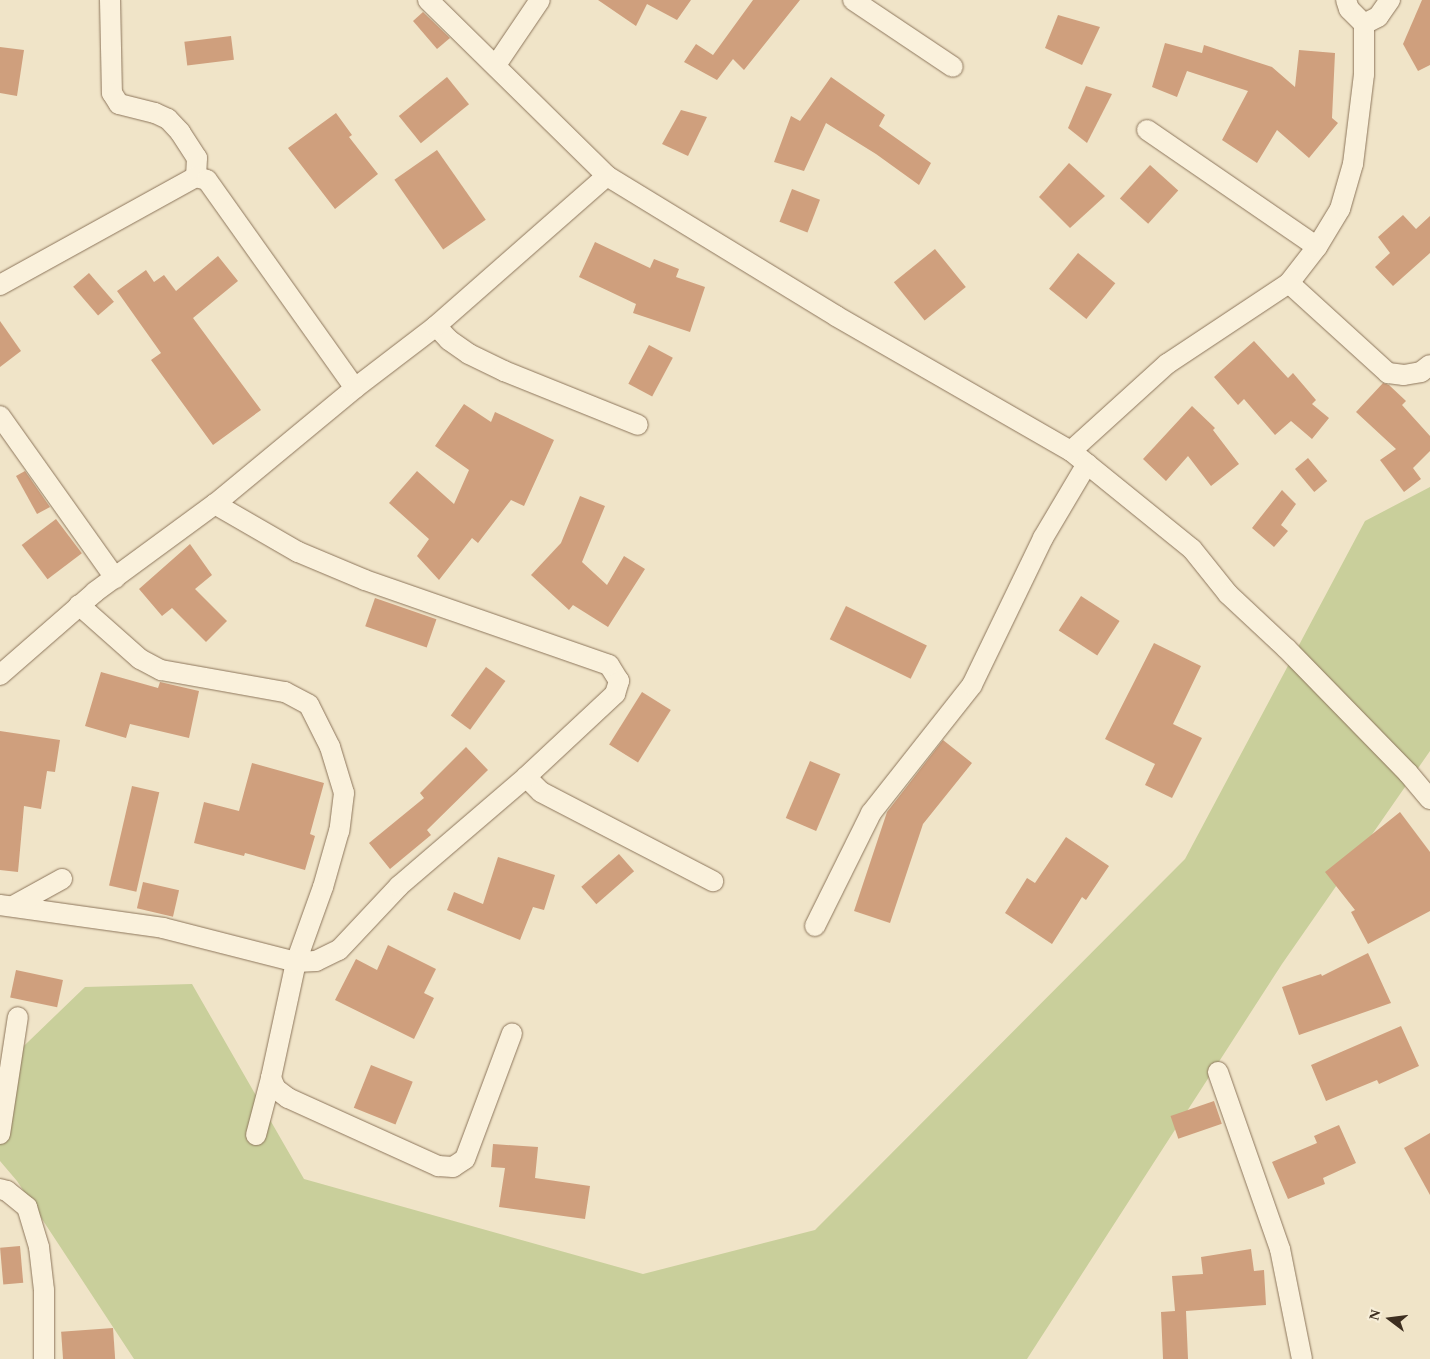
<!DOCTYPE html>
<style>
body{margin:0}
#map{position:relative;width:1430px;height:1359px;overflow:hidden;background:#f0e4c8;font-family:"Times New Roman",serif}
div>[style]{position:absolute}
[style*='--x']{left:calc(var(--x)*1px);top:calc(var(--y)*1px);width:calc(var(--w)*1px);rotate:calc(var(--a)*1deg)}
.green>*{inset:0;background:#c9cf9b}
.building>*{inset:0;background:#cf9f7d;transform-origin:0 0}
.roads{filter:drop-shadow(0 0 1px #8d765c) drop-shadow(0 0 1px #8d765c)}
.street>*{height:20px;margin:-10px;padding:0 10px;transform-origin:10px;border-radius:10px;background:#faf1dc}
span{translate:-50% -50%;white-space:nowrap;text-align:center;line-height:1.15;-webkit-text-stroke:5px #f7eed8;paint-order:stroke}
.north{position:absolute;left:1365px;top:1294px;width:50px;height:50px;-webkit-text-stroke:4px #f7eed8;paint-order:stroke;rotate:285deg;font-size:14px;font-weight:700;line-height:20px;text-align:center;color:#3d2e20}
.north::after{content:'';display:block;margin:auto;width:18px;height:22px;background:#3d2e20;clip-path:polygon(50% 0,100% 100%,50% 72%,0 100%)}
</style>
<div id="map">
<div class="green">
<div style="clip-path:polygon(1430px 487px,1430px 751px,1282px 964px,1027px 1359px,134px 1359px,17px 1181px,0 1161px,0 1069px,85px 987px,192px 984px,304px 1179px,643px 1274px,815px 1230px,1185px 859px,1365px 521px)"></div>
</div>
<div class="building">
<div style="clip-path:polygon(598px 0,691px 0,677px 20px,647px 4px,636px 26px)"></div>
<div style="clip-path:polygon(753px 0,800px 0,744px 70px,733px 59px,717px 80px,684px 62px,696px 44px,713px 55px)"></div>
<div style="clip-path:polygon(1422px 0,1430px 0,1430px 65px,1418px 71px,1403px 44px)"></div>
<div style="clip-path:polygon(423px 12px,450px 38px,437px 49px,413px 21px)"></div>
<div style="clip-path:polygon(1058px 15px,1100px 27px,1082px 65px,1045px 48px)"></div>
<div style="left:231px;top:36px;width:24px;height:47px;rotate:83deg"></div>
<div style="clip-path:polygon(1165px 43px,1202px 53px,1204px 45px,1272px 67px,1295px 87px,1299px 50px,1335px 53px,1332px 118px,1338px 123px,1309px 158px,1277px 130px,1257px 163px,1222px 140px,1248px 91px,1187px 71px,1177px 97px,1152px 87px)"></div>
<div style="clip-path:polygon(0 47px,24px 50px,17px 96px,0 93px)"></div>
<div style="left:447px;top:77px;width:35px;height:62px;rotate:51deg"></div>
<div style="clip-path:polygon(831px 77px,885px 115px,879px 126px,931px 163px,919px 185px,876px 154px,826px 123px,804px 171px,774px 162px,791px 116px,800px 121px)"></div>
<div style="clip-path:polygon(1086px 86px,1112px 94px,1087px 143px,1068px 128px)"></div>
<div style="clip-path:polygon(681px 110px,707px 117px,688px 156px,662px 144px)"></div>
<div style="clip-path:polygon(336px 113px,352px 135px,349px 137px,378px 174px,335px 209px,288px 148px)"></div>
<div style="left:437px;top:150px;width:85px;height:52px;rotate:55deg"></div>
<div style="clip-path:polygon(1069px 163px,1105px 196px,1070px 228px,1039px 197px)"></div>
<div style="left:1150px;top:165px;width:38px;height:45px;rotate:42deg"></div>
<div style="left:792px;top:189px;width:30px;height:35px;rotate:21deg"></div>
<div style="clip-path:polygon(1403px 215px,1416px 229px,1430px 216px,1430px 253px,1393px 286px,1375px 267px,1390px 253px,1378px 237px)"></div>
<div style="clip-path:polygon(595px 242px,650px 268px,654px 259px,679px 269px,676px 277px,705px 287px,690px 332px,633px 313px,636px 304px,579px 277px)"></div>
<div style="left:935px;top:249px;width:49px;height:53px;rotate:51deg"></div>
<div style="left:1078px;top:253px;width:48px;height:46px;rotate:39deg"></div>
<div style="clip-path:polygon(218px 256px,238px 281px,193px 318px,261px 410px,213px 445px,151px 360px,161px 353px,117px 291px,146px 270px,154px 282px,164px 275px,176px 291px)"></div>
<div style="left:89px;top:273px;width:38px;height:21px;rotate:49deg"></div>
<div style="clip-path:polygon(0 321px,21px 351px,0 367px)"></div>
<div style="clip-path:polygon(1254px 341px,1288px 378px,1293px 373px,1316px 400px,1312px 404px,1329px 418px,1312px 439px,1291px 421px,1275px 435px,1244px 399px,1238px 405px,1214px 377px)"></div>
<div style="left:649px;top:345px;width:27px;height:44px;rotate:28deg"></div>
<div style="clip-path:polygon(1383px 383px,1389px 385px,1406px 401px,1402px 405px,1430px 436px,1430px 451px,1413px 468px,1421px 479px,1404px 492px,1380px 460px,1396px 449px,1356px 412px)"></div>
<div style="clip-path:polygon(464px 404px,491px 422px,495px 412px,554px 440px,524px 506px,511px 500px,478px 543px,472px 538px,439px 580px,417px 556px,429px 539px,389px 503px,417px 471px,454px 504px,469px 470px,435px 446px)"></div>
<div style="clip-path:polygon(1192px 406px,1215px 428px,1213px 430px,1239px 464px,1211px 486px,1188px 456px,1166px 481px,1143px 459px)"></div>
<div style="left:1308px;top:458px;width:30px;height:17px;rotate:50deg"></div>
<div style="clip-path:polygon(25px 471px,50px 507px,37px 514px,16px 476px)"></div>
<div style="clip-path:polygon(1282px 490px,1296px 504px,1281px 525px,1288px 531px,1274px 547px,1252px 528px)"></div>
<div style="clip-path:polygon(580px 496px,605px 506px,582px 562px,607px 585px,624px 556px,645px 569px,608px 627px,573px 605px,569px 610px,531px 575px,561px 543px)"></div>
<div style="left:56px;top:519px;width:43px;height:43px;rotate:53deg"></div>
<div style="clip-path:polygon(190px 544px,212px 575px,195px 589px,227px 621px,206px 642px,172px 608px,162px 616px,139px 589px)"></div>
<div style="left:1081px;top:596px;width:46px;height:41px;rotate:33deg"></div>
<div style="left:375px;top:598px;width:65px;height:30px;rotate:19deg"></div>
<div style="left:846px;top:606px;width:90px;height:37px;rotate:26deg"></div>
<div style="clip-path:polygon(1154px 643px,1201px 666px,1173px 724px,1202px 738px,1172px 798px,1145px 785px,1155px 764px,1105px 739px)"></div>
<div style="left:486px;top:667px;width:24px;height:60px;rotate:36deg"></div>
<div style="clip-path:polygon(101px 672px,158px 688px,160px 682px,199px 691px,189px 738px,130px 724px,126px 738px,85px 726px)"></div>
<div style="left:642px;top:692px;width:34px;height:62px;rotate:32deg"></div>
<div style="clip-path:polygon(0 731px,60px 740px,55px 772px,47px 771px,41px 809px,24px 806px,18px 872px,0 870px)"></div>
<div style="clip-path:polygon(943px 740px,972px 763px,923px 824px,890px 923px,854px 911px,887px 812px)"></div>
<div style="clip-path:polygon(466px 747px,488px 770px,427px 830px,431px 835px,390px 869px,369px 843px,424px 798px,420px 793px)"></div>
<div style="left:810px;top:761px;width:33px;height:62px;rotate:23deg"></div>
<div style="clip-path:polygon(252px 763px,324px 783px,310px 834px,315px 836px,305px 870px,245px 853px,244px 856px,194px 843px,204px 802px,239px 811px)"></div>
<div style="left:132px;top:786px;width:28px;height:102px;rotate:13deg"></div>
<div style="clip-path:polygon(1400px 812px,1430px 852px,1430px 911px,1368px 944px,1351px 912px,1355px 910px,1325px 872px)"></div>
<div style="clip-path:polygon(1066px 837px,1109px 866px,1086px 900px,1082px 897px,1052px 944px,1005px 913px,1027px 878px,1035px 883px)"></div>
<div style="left:619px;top:854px;width:23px;height:50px;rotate:49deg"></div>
<div style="clip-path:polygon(498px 857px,555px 875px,544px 910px,533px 907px,520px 940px,447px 910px,454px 892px,483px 904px)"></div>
<div style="left:143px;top:882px;width:37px;height:27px;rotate:13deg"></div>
<div style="clip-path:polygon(388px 945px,436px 969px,424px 993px,434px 998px,414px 1039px,335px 1000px,356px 959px,377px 970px)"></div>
<div style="clip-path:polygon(1368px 953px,1391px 1003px,1299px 1035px,1282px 987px,1321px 974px,1322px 976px)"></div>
<div style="left:16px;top:970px;width:48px;height:28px;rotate:12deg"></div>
<div style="clip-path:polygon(1401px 1026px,1419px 1066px,1379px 1084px,1377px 1080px,1326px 1101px,1311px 1065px)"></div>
<div style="left:371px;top:1065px;width:45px;height:46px;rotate:22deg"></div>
<div style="left:1214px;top:1101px;width:24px;height:46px;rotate:71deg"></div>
<div style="clip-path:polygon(1339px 1125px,1356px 1163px,1323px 1178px,1325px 1184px,1288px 1199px,1272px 1162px,1317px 1143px,1314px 1136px)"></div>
<div style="clip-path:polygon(1430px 1133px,1430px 1195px,1404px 1148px)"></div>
<div style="clip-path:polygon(493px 1144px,538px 1147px,535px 1178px,590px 1186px,585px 1219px,499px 1207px,505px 1168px,491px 1167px)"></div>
<div style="left:20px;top:1246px;width:37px;height:20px;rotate:85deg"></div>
<div style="clip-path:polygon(1251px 1249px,1254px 1271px,1264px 1270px,1266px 1305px,1186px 1311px,1188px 1359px,1163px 1359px,1161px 1312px,1175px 1311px,1172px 1276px,1203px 1274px,1201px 1257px)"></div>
<div style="left:113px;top:1328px;width:31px;height:52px;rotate:86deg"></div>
</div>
<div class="roads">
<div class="street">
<div style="--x:110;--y:0;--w:93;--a:88.8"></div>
<div style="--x:112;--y:93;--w:13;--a:58"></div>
<div style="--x:119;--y:104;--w:37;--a:14"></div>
<div style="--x:155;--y:113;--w:14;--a:25"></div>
<div style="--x:168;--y:119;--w:18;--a:47"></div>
<div style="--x:180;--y:132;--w:31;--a:57"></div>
<div style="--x:197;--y:158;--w:19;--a:93"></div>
<div style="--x:428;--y:0;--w:251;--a:44.5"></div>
<div style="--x:607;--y:176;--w:268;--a:31.4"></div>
<div style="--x:836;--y:316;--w:271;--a:29.9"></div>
<div style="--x:1071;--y:451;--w:21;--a:39"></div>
<div style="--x:1087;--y:464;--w:135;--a:39"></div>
<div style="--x:1192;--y:549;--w:58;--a:51.3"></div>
<div style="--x:1228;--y:594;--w:79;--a:43"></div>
<div style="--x:1286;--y:648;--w:175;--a:45.7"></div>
<div style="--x:1408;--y:773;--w:34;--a:50"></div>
<div style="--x:853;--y:0;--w:120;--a:33.8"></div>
<div style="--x:1364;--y:24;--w:16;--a:-27"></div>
<div style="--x:1378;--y:17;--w:21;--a:-55"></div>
<div style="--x:496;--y:65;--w:78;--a:-55.9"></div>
<div style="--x:1147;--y:130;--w:206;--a:34.5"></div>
<div style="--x:1289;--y:283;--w:134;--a:42.3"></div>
<div style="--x:1388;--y:373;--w:16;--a:7"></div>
<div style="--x:1404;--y:375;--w:17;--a:-10"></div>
<div style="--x:1421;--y:372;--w:11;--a:-38"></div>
<div style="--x:0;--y:285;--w:224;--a:-28.9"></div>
<div style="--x:196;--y:177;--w:11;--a:15"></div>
<div style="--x:207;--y:180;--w:255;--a:54.6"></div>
<div style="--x:436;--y:326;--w:19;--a:47"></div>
<div style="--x:449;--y:340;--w:24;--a:35"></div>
<div style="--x:469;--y:354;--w:39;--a:26"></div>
<div style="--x:504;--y:371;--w:144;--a:21.9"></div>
<div style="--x:0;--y:416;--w:199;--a:54.6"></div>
<div style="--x:1071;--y:451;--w:130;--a:-42.2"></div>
<div style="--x:1167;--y:364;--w:146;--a:-33.6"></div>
<div style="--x:1289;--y:283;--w:46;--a:-52.1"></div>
<div style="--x:1317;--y:247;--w:44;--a:-58.8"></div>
<div style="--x:1340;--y:209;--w:47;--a:-73.9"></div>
<div style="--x:1353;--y:164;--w:91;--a:-83"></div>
<div style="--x:1364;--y:74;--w:50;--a:-90"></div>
<div style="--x:1364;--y:24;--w:21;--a:-135"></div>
<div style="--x:1349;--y:9;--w:9;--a:-108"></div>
<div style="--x:79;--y:605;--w:81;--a:41.5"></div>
<div style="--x:140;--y:659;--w:24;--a:28"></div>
<div style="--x:161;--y:670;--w:126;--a:10.1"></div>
<div style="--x:285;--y:692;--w:27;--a:28"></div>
<div style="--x:309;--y:705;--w:47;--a:63.4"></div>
<div style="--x:330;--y:747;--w:48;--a:73.1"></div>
<div style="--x:344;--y:793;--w:38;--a:97"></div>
<div style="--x:339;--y:831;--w:58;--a:105.9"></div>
<div style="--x:323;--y:887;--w:80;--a:109.8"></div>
<div style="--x:296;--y:962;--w:119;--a:102.2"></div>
<div style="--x:271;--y:1078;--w:59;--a:104.7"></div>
<div style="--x:0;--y:675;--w:126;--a:-41.1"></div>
<div style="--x:95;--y:592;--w:149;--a:-36.3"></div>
<div style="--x:215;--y:504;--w:182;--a:-39.6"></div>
<div style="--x:355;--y:388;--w:102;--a:-37.4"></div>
<div style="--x:436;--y:326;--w:227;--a:-41.3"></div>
<div style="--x:526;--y:777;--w:21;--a:45"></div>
<div style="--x:541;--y:792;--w:194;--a:27.4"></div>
<div style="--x:0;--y:905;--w:165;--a:8"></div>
<div style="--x:163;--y:928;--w:137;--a:14.3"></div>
<div style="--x:296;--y:962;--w:20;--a:-3"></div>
<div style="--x:316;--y:961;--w:25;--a:-26"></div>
<div style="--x:339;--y:950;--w:88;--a:-46.8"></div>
<div style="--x:399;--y:886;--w:167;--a:-40.6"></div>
<div style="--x:526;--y:777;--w:122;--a:-43"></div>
<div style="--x:615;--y:694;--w:14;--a:-73"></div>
<div style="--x:619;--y:681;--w:19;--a:-122"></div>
<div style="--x:609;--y:665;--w:258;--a:-160.8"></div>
<div style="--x:365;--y:580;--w:73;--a:-157.3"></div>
<div style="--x:298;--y:552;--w:96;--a:-150"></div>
<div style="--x:13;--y:906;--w:56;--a:-28.9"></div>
<div style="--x:815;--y:926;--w:126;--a:-63.6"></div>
<div style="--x:871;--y:813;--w:163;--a:-51.7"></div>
<div style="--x:972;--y:685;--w:163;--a:-64.2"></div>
<div style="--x:1043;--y:538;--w:86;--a:-59.3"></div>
<div style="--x:1218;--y:1072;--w:188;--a:70.7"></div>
<div style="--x:1280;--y:1249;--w:112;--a:78.7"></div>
<div style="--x:271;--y:1078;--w:12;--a:66"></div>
<div style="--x:276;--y:1089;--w:15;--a:37"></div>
<div style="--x:288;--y:1098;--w:165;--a:24.4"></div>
<div style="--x:438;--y:1166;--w:15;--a:4"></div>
<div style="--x:453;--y:1167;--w:14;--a:-34"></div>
<div style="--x:465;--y:1159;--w:134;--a:-69.5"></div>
<div style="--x:0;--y:1134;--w:118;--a:-81.3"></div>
<div style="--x:0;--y:1189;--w:7;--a:16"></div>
<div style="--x:7;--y:1191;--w:26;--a:39"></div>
<div style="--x:27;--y:1207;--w:42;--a:73.3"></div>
<div style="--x:39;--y:1247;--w:43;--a:83.4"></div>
<div style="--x:44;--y:1290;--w:69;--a:90"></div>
</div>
</div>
<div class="north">N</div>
</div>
